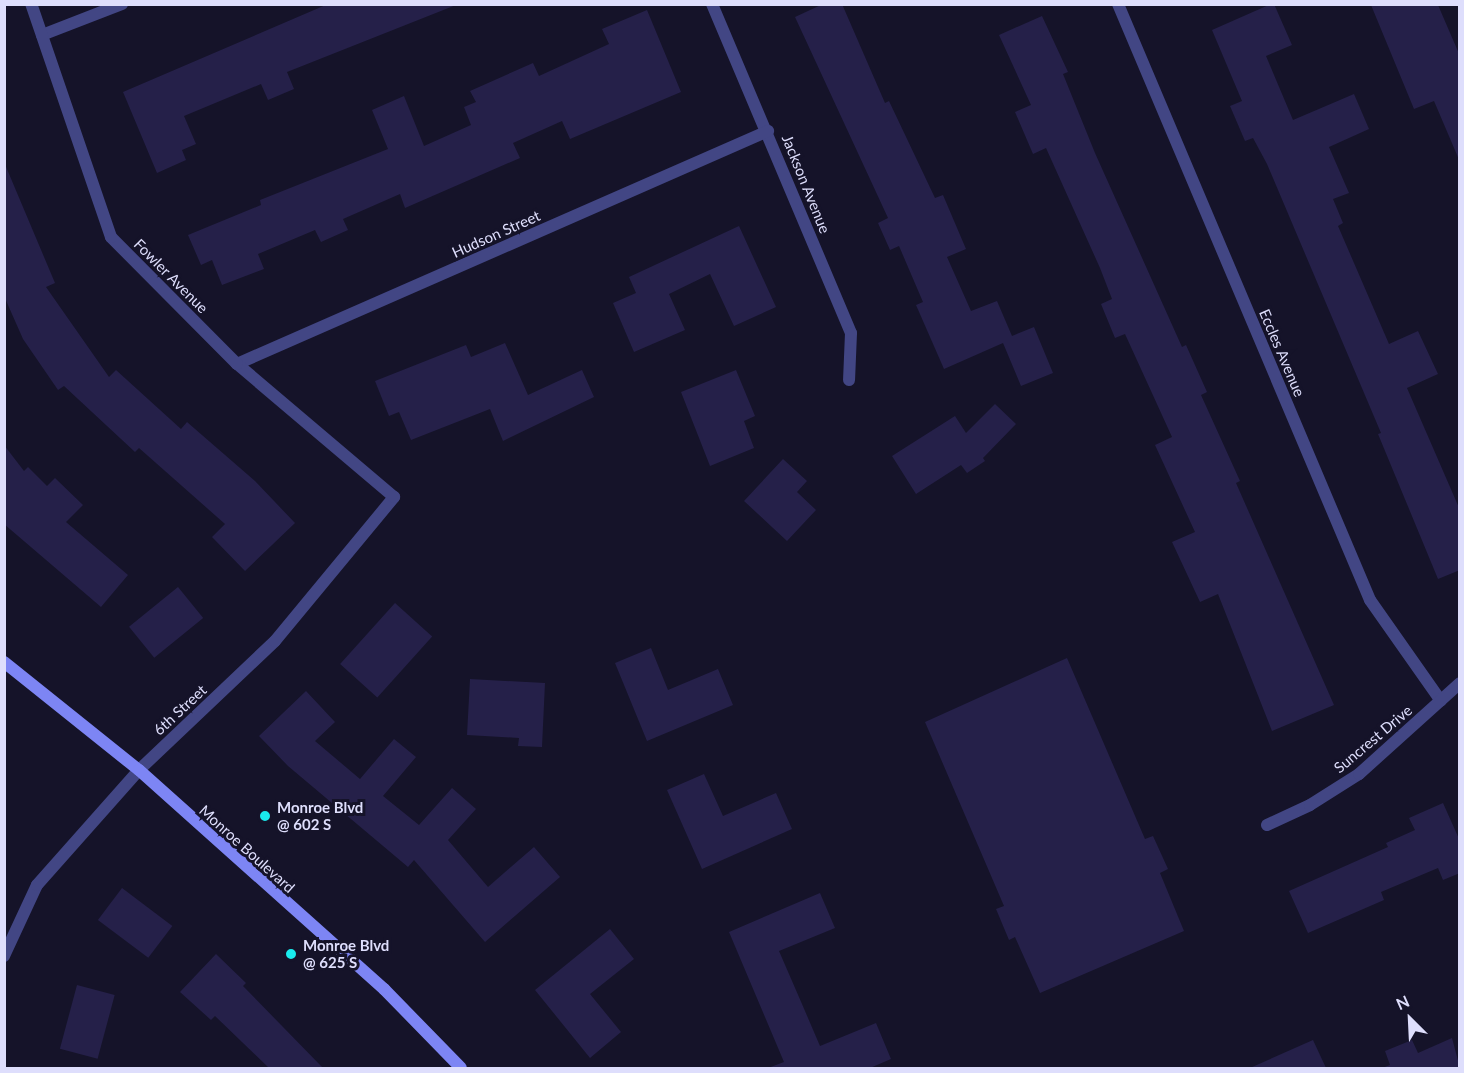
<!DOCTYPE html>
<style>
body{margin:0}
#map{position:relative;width:1464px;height:1073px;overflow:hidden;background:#151329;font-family:Lato,sans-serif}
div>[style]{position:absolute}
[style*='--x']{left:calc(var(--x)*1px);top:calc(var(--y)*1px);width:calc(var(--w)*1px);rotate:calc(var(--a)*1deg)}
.building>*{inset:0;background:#252049;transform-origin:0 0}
.minor>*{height:12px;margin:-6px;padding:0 6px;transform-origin:6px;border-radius:6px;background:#424684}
.secondary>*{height:12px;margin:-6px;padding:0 6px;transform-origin:6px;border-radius:6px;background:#7d85f4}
.dots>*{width:16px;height:16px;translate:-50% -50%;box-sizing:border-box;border:3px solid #151329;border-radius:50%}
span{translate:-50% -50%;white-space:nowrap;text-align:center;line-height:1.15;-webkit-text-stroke:6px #151329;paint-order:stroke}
.street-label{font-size:15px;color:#dedefc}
.poi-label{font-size:15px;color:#dedefc;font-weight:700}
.left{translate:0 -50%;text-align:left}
.frame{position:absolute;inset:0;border:6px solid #dedefc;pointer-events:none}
.north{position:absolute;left:1380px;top:989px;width:60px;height:60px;-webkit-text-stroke:4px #151329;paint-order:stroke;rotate:336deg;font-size:16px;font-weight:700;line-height:24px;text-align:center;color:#dedefc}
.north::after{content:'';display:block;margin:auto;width:21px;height:27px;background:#dedefc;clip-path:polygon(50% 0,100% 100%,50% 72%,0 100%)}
</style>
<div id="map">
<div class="building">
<div style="clip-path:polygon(328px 4px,456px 5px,287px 72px,294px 89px,268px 100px,261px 84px,184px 116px,196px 144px,182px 150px,186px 160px,157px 173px,123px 92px)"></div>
<div style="clip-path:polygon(823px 4px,842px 4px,885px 103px,889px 101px,935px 198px,943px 195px,966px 249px,947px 257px,971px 311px,997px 301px,1012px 336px,1034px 327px,1053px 373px,1021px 386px,1003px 343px,944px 369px,916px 305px,923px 302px,899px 246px,890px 250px,878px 223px,888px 218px,795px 17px)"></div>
<div style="clip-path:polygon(1271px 4px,1274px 4px,1292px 45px,1266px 56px,1293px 120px,1354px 94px,1369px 129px,1329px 147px,1349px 193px,1333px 199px,1343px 223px,1338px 226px,1389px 344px,1418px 331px,1438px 374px,1407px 388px,1460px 510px,1460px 570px,1438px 579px,1378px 434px,1381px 433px,1267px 164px,1253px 138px,1245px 141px,1230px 106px,1242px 101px,1212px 30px)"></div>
<div style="clip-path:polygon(1371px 5px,1438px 5px,1460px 56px,1460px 162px,1434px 101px,1414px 109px)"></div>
<div style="clip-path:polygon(647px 10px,681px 92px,570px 139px,562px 121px,513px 143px,520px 158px,405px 208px,400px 194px,343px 219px,348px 230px,321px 242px,315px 230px,258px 254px,264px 269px,222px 285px,212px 260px,201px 265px,188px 235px,261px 205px,260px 200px,388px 149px,372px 110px,404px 96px,424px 146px,471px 125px,464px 107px,476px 102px,470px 91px,533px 63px,539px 76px,609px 44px,602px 29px)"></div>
<div style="clip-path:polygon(1042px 16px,1068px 72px,1063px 74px,1095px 153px,1182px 347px,1186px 345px,1207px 392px,1201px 395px,1240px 481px,1236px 483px,1334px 705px,1272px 731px,1218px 594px,1200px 602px,1172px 542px,1195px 532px,1155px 445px,1172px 437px,1125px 334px,1115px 338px,1101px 304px,1112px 299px,1100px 268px,1046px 148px,1033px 154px,1015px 112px,1031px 105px,999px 35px)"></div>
<div style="clip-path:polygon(4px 162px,55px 283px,46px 287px,109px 377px,116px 370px,181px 429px,187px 422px,255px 481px,295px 523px,245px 571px,212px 537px,225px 524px,139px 448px,135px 452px,64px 386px,58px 390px,23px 339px,4px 296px)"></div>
<div style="clip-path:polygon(739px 226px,776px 307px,734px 326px,710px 274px,669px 294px,685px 330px,634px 352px,613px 303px,636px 293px,629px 277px)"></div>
<div style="clip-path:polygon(505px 343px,528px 395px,582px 370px,594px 397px,503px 441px,490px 409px,411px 440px,399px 412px,389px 416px,375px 381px,466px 345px,471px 357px)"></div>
<div style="clip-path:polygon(736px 370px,755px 416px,744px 421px,754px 448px,710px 466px,681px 392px)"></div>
<div style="clip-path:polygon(995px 404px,1016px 424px,983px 458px,985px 461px,967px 473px,961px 465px,916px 494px,892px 456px,955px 416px,966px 433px)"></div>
<div style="clip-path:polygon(4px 445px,24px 471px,28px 467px,47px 486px,55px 478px,83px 505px,66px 522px,128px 575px,101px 607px,4px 524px)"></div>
<div style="clip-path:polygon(783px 459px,807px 481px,797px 492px,816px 510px,787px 541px,744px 501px)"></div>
<div style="left:178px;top:587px;width:40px;height:63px;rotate:51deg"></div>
<div style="left:395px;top:603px;width:50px;height:82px;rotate:42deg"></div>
<div style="clip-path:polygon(651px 648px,668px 690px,718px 669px,733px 705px,647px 741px,615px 663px)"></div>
<div style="clip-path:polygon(1067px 658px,1145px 839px,1153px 836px,1168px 869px,1160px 873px,1184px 931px,1040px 993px,1015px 937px,1009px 940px,996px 909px,1004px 906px,925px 722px)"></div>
<div style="clip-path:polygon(470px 679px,545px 683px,542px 747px,518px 746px,519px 738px,467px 735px)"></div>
<div style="clip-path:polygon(306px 691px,335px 722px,315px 741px,360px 779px,394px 739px,416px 757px,383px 796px,419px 825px,452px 788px,476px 809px,448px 840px,488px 887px,534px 847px,560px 877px,485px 942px,414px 860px,408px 867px,288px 766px,259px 736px)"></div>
<div style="clip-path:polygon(704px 774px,723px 816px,776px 793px,792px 829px,702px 869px,667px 790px)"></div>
<div style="clip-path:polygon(1443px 803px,1460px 841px,1460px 873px,1443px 880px,1438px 868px,1381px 892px,1384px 900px,1308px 933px,1289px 891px,1388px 847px,1386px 843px,1415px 830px,1409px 818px)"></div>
<div style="left:122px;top:888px;width:63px;height:40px;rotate:37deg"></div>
<div style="clip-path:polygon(820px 893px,835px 928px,779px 951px,802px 1004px,820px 1046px,876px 1023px,891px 1059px,870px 1068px,768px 1068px,784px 1062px,729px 932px)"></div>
<div style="clip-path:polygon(610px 929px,634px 959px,590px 994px,621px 1032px,590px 1058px,535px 990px)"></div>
<div style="clip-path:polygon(216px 954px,246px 983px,243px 986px,323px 1068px,269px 1068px,215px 1016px,211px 1020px,180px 992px)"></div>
<div style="left:77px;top:985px;width:39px;height:66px;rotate:15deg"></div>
<div style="clip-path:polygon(1452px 1038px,1460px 1068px,1382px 1068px,1390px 1065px,1385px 1051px,1412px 1040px,1418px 1053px)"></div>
<div style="clip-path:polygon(1313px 1040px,1326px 1068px,1250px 1068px)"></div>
</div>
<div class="minor">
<div style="--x:712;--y:4;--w:357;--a:67.1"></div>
<div style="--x:851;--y:333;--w:47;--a:92.4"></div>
<div style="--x:1118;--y:4;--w:647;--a:67.08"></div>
<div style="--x:1370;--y:600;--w:123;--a:54.9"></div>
<div style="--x:42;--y:35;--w:86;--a:-21.2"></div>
<div style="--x:237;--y:364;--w:580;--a:-23.69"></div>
<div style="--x:1267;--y:825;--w:47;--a:-24.9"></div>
<div style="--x:1310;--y:805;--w:58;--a:-32.3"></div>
<div style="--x:1359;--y:774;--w:136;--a:-42"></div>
<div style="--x:4;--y:956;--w:78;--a:-65.1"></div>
<div style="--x:37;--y:885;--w:154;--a:-48.4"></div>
<div style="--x:139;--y:770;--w:187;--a:-43.5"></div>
<div style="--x:275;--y:641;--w:187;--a:-50.4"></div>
<div style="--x:394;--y:497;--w:206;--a:-139.7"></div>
<div style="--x:237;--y:364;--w:179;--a:-134.8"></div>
<div style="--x:111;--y:237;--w:246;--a:-108.9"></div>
</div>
<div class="secondary">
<div style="--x:4;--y:662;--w:173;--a:38.7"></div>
<div style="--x:139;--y:770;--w:329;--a:41.8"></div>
<div style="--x:384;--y:989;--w:110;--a:45.7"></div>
</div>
<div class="dots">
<div style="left:265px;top:816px;background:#19ebed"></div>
<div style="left:291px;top:954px;background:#19ebed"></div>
</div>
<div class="street-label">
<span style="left:806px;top:184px;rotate:68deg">Jackson Avenue</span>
<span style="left:496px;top:234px;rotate:-24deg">Hudson Street</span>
<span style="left:171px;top:276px;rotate:45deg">Fowler Avenue</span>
<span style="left:1282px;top:353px;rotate:67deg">Eccles Avenue</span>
<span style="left:180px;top:710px;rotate:-43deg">6th Street</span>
<span style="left:1373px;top:739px;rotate:-40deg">Suncrest Drive</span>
<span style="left:247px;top:849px;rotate:42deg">Monroe Boulevard</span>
</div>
<div class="poi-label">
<span class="left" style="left:277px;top:816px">Monroe Blvd<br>@ 602 S</span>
<span class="left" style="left:303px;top:954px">Monroe Blvd<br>@ 625 S</span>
</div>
<div class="frame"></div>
<div class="north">N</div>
</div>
